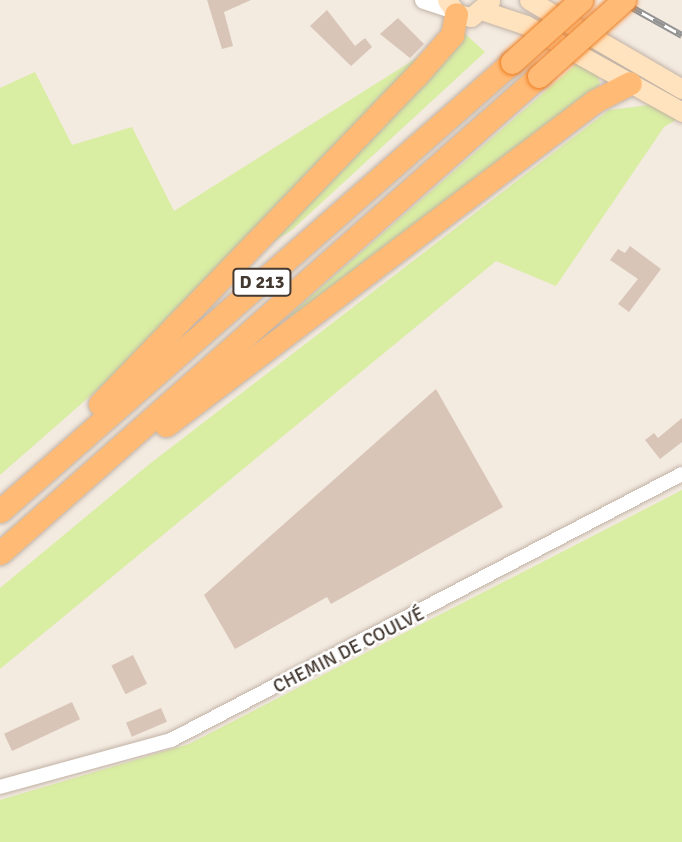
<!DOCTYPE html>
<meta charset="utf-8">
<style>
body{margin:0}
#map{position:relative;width:682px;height:842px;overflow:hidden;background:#f3eae0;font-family:Signika,sans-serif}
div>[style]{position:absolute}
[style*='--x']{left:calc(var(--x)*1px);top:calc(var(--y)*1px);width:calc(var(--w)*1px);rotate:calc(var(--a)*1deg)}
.green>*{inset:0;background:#d9eda3}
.building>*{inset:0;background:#d8c5b8;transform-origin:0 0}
.roads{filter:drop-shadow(0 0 2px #c1b2a5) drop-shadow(0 0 2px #c1b2a5)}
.minor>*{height:14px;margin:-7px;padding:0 7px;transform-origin:7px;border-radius:7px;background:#fff}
.tertiary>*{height:18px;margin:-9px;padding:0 9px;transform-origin:9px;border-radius:9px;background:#fff}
.secondary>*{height:19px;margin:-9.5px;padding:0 9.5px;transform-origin:9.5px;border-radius:9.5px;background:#ffe3be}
.trunk>*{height:23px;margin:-11.5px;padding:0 11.5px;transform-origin:11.5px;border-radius:11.5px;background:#ffbb76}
.rail>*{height:7px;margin-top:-3.5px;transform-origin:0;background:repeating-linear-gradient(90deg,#fff 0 13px,#939393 0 26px);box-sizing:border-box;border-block:2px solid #939393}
.bridges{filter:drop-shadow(0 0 2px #ef7c1e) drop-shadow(0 0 2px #ef7c1e)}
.trunk-bridge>*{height:23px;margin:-11.5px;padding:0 11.5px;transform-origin:11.5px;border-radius:11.5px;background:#ffbb76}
span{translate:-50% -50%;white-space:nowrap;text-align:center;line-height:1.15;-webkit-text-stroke:5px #fff;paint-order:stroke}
.shield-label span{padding:2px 5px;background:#fff;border:2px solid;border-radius:5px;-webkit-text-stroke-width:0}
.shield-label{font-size:18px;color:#443931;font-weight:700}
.street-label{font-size:19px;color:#443931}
</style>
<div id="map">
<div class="green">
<div style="clip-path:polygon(461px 30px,485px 52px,292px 230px,203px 286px,128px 363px,0 475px,0 88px,35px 72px,72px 145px,132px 127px,174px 211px)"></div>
<div style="clip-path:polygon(580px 61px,597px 71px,600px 85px,291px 322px,287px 317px)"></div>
<div style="clip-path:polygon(649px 105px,679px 118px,664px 127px,556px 286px,496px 261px,0 669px,0 588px,147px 466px,609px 110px)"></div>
<div style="clip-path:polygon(682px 490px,682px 842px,0 842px,0 800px,189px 744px)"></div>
</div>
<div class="building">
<div style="clip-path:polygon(207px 0,251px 0,224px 12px,233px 46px,222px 49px)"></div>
<div style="clip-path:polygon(327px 10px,355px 46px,365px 38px,372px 47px,351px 66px,310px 26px)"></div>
<div style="clip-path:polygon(398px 18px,424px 44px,410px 58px,380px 34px)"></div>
<div style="clip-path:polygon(630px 246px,661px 269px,629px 312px,618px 304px,638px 279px,610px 260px,618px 249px,625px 253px)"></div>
<div style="clip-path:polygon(436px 389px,503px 507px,331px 604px,327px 597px,235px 649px,204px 595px)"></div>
<div style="clip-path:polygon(682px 418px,682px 442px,660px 459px,645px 440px,654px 433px,658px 438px)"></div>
<div style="left:133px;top:655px;width:32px;height:24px;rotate:64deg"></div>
<div style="left:72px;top:702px;width:19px;height:75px;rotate:65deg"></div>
<div style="left:161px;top:708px;width:15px;height:38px;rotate:67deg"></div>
</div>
<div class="roads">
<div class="minor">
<div style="--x:0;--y:787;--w:177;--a:-15.4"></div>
<div style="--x:171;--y:740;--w:576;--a:-27.5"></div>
</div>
<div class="tertiary">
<div style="--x:424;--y:0;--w:28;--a:18"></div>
</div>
<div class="secondary">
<div style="--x:447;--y:0;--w:17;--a:57"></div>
<div style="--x:456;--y:14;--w:15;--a:11"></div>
<div style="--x:471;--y:17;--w:25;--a:-40"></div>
<div style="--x:529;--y:0;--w:177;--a:30.2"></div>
<div style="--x:484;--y:11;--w:44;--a:18.4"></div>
<div style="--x:526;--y:25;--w:179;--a:29.1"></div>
</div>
<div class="trunk">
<div style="--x:100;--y:404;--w:455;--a:-46.1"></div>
<div style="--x:416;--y:76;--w:55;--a:-48.7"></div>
<div style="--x:452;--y:35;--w:21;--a:-79"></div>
<div style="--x:166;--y:425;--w:538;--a:-37.06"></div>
<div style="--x:595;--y:101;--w:39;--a:-27"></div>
<div style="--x:0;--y:511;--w:681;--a:-41.25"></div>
<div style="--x:0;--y:553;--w:720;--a:-41.51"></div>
</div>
</div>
<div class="rail">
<div style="--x:619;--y:0;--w:72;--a:29.1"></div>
</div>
<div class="bridges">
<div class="trunk-bridge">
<div style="--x:512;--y:62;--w:93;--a:-41.9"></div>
<div style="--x:539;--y:76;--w:114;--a:-41.8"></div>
</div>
</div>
<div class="shield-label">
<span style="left:262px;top:282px">D 213</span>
</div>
<div class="street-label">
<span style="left:349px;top:651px;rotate:-27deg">CHEMIN DE COULVÉ</span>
</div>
</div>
